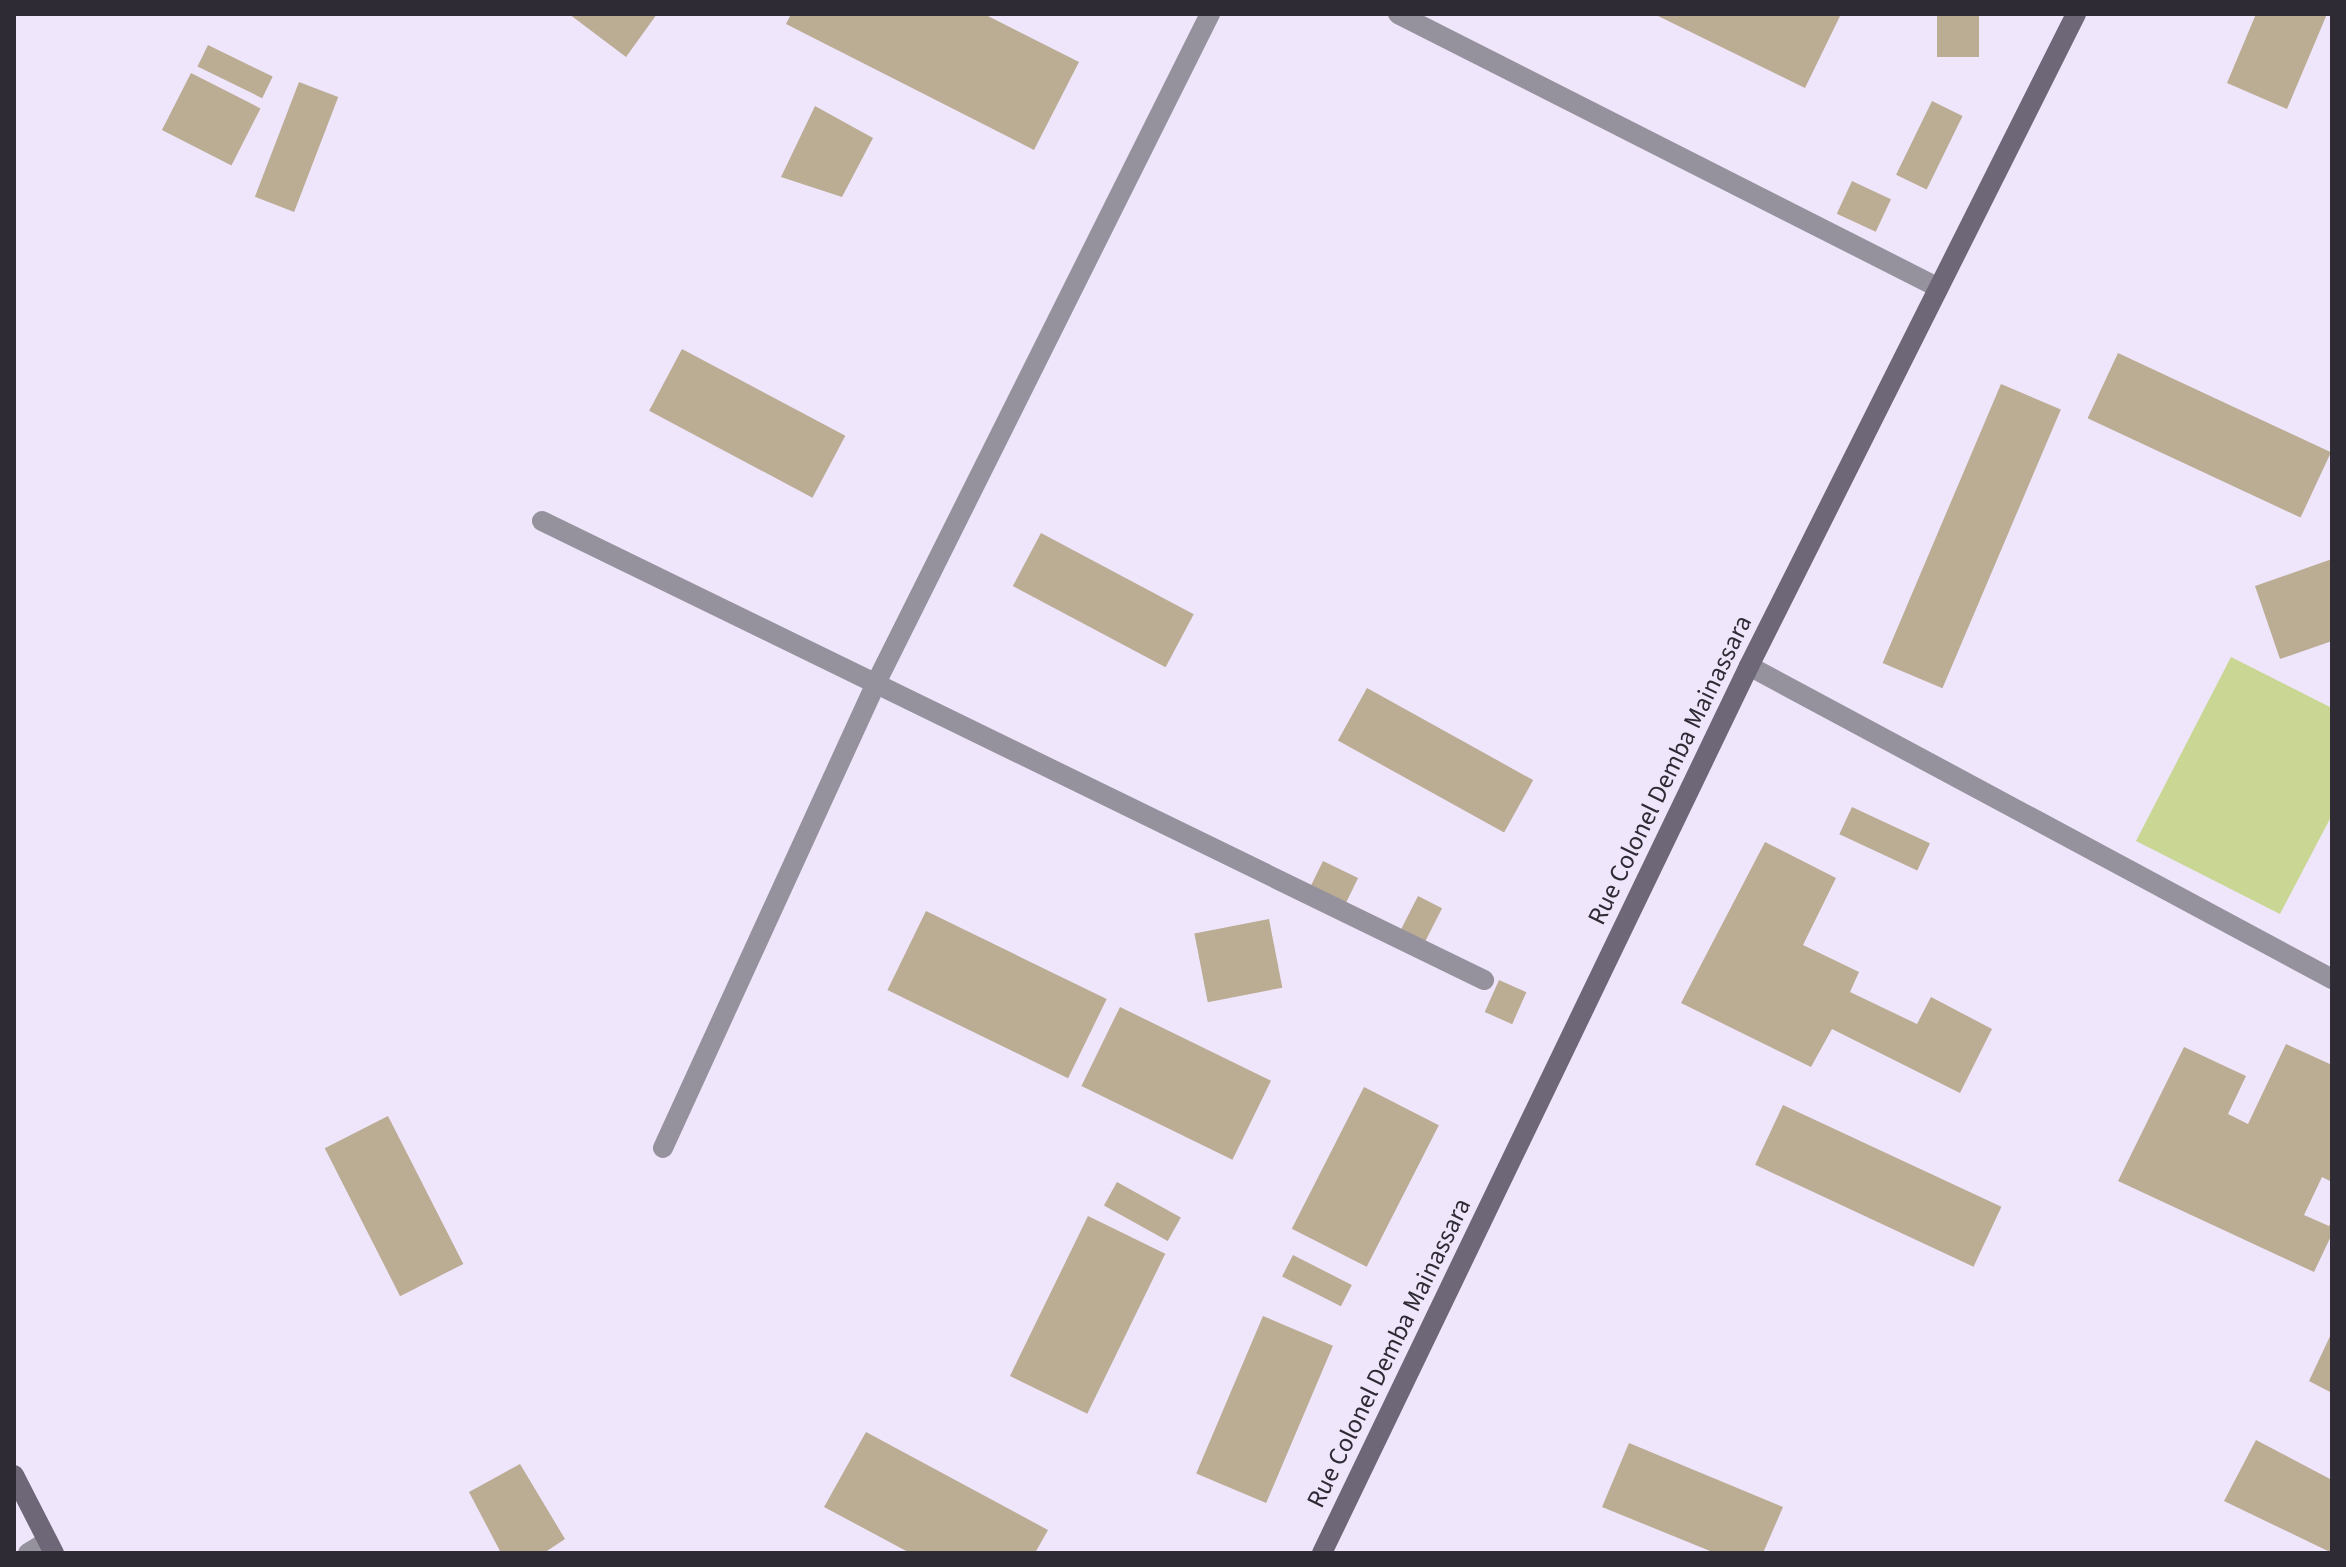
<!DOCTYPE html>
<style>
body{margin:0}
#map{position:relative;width:2346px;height:1567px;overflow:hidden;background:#efe6fc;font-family:"Source Sans 3",sans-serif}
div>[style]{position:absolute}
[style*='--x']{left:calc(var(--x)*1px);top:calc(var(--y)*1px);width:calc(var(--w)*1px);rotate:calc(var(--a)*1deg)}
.green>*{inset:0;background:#c9d694}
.building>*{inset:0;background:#bbac94;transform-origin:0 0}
.lane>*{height:20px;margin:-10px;padding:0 10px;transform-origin:10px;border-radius:10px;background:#95929d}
.secondary>*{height:20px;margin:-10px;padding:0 10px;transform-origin:10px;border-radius:10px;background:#6d6778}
span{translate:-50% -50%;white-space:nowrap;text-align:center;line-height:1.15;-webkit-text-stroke:6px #efe6fc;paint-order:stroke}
.street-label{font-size:26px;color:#2f2b35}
.frame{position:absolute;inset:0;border:16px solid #2f2b35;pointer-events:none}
</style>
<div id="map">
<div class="green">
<div style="clip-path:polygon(2231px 657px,2332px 708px,2332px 815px,2280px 914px,2136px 841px)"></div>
</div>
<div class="building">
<div style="clip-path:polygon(569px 14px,657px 14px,626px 57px)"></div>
<div style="clip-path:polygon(791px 14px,984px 14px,1079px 62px,1034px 150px,786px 24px)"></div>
<div style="clip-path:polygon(1654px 14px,1841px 14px,1805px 88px)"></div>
<div style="left:1937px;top:14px;width:42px;height:43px"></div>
<div style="clip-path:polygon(2256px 14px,2327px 14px,2287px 109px,2227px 83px)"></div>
<div style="left:208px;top:45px;width:72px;height:24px;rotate:26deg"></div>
<div style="left:191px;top:73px;width:78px;height:64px;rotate:27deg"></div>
<div style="left:299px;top:82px;width:42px;height:123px;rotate:21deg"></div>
<div style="left:1932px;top:101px;width:34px;height:82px;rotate:26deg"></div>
<div style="clip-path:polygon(815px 106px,873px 138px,842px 197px,781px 177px)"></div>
<div style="left:1852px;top:181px;width:43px;height:36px;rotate:25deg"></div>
<div style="left:682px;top:349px;width:185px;height:70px;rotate:28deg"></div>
<div style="left:2118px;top:353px;width:235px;height:72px;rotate:25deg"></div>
<div style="left:2001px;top:384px;width:65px;height:303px;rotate:23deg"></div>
<div style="left:1041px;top:533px;width:173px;height:60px;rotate:28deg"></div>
<div style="clip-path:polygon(2332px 559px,2332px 641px,2280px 659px,2255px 586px)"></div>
<div style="left:1367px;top:688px;width:190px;height:60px;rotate:29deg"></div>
<div style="left:1852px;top:807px;width:86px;height:30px;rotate:25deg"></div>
<div style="clip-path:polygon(1765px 842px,1836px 878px,1803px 945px,1859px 972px,1850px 992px,1917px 1024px,1931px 997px,1992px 1029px,1960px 1093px,1832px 1029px,1811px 1067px,1681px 1003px)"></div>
<div style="left:1323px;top:861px;width:39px;height:29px;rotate:26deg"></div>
<div style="left:1418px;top:896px;width:27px;height:40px;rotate:27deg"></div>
<div style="left:926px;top:911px;width:201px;height:88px;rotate:26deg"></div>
<div style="left:1269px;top:919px;width:70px;height:76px;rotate:79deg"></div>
<div style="left:1499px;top:980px;width:30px;height:35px;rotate:24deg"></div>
<div style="left:1120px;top:1007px;width:168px;height:88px;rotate:26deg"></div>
<div style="clip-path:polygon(2286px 1044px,2332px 1065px,2332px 1182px,2322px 1177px,2304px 1215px,2329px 1226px,2332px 1220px,2332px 1234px,2314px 1272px,2118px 1181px,2184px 1047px,2246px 1076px,2228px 1114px,2248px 1124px)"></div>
<div style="left:1364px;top:1087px;width:84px;height:159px;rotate:27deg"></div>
<div style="left:1783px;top:1105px;width:241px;height:66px;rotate:25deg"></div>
<div style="left:388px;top:1116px;width:166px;height:71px;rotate:63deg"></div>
<div style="left:1117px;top:1182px;width:73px;height:27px;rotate:29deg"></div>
<div style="left:1088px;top:1216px;width:86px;height:178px;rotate:26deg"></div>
<div style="left:1293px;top:1255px;width:66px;height:24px;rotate:27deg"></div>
<div style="left:1263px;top:1316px;width:76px;height:171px;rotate:23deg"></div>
<div style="clip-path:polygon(2332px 1332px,2332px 1393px,2309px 1381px)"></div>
<div style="clip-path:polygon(866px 1432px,1048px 1530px,1035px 1553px,910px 1553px,824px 1507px)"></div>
<div style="clip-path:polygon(2256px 1440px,2332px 1480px,2332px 1553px,2224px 1501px)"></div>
<div style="clip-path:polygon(1629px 1443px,1783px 1507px,1763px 1553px,1715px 1553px,1602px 1507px)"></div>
<div style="clip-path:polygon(520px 1464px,565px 1539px,544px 1553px,501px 1553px,469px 1492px)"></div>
</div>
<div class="lane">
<div style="--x:1398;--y:14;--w:606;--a:26.86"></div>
<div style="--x:542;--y:521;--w:1048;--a:25.98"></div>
<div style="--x:1749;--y:666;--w:662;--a:28.23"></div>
<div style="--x:663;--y:1148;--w:514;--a:-65.38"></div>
<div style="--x:877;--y:681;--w:746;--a:-63.47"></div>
<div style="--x:28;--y:1553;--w:23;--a:-31"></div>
</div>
<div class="secondary">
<div style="--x:14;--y:1475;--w:88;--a:62.9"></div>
<div style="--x:1322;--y:1553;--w:984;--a:-64.29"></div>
<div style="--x:1749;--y:666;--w:729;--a:-63.36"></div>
</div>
<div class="street-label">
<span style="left:1670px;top:770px;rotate:-64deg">Rue Colonel Demba Mainassara</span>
<span style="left:1389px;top:1353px;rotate:-64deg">Rue Colonel Demba Mainassara</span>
</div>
<div class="frame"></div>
</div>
